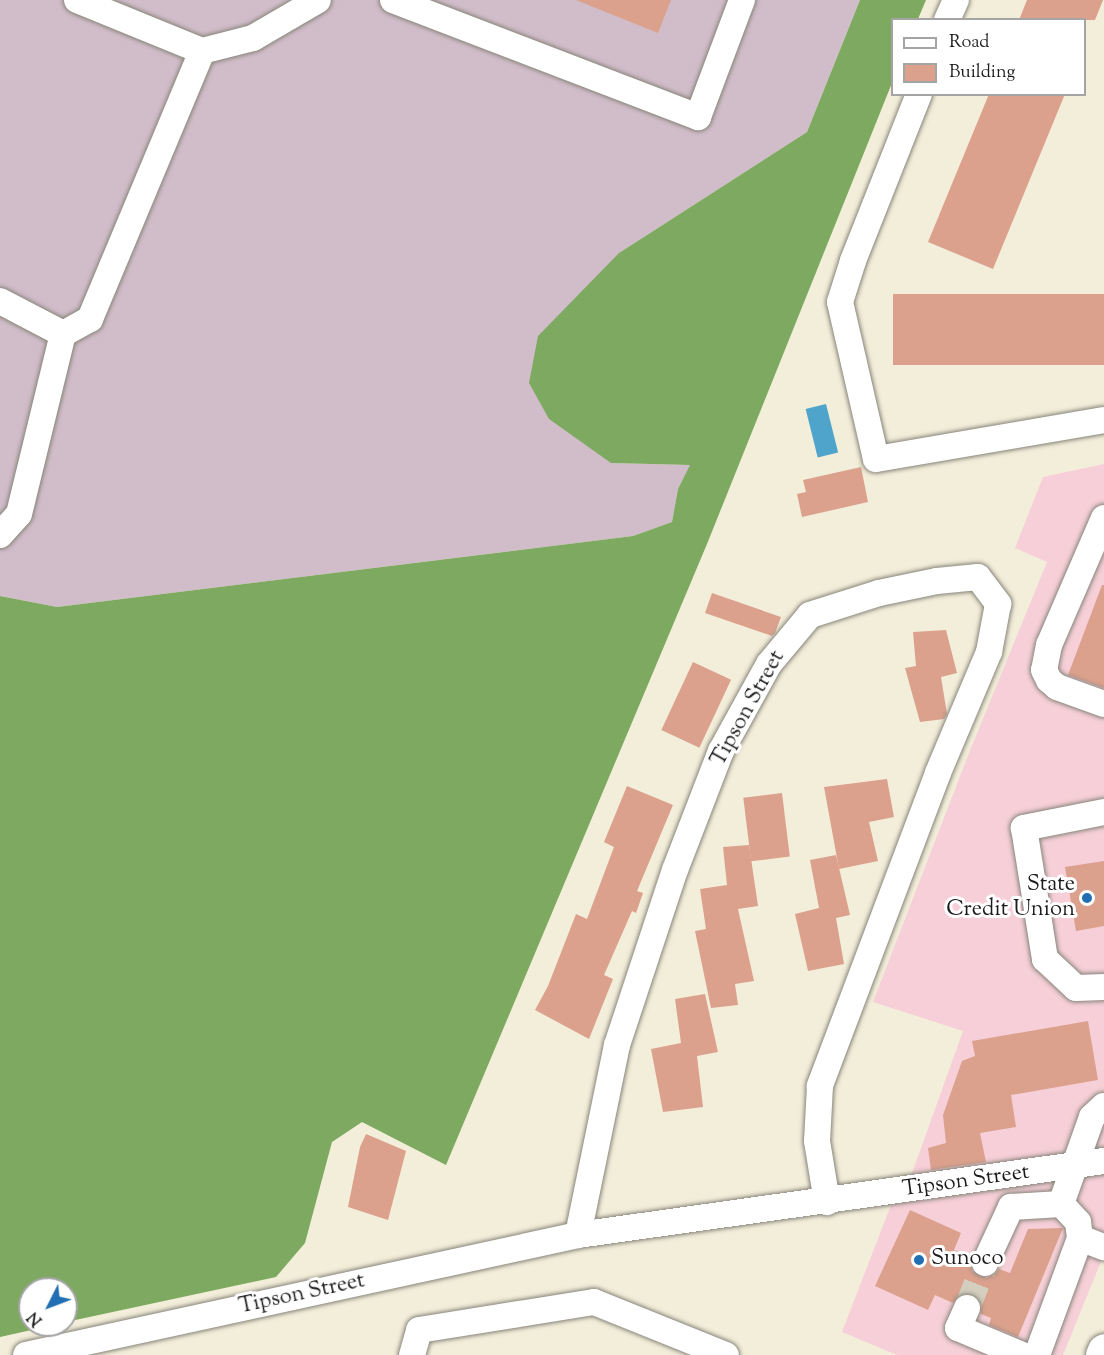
<!DOCTYPE html>
<style>
body{margin:0}
#map{position:relative;width:1104px;height:1355px;overflow:hidden;background:#f3eeda;font-family:"Sorts Mill Goudy",serif}
div>[style]{position:absolute}
[style*='--x']{left:calc(var(--x)*1px);top:calc(var(--y)*1px);width:calc(var(--w)*1px);rotate:calc(var(--a)*1deg)}
.built>*{inset:0;background:#f6cfd8}
.industrial>*{inset:0;background:#d1bdca}
.forest>*{inset:0;background:#7ea960}
.water>*{inset:0;background:#4fa4cb;transform-origin:0 0}
.building>*{inset:0;background:#dba18d;transform-origin:0 0}
.minor-tunnel>*{height:26px;margin-top:-13px;transform-origin:0;background:repeating-linear-gradient(90deg,#d3cebe 0 26px,transparent 0 39px)}
.roads{filter:drop-shadow(0 0 2px #88857b) drop-shadow(0 0 2px #88857b)}
.minor>*{height:26px;margin:-13px;padding:0 13px;transform-origin:13px;border-radius:13px;background:#fff}
.major>*{height:33px;margin:-16.5px;padding:0 16.5px;transform-origin:16.5px;border-radius:16.5px;background:#fff}
.dots>*{width:16px;height:16px;translate:-50% -50%;box-sizing:border-box;border:3px solid #fff;border-radius:50%}
span{translate:-50% -50%;white-space:nowrap;text-align:center;line-height:1.15;-webkit-text-stroke:6px #fff;paint-order:stroke}
.street-label{font-size:22px;color:#1c1c1c}
.poi-label{font-size:22px;color:#1c1c1c}
.right{translate:-100% -50%;text-align:right}
.left{translate:0 -50%;text-align:left}
.legend{position:absolute;left:891px;top:18px;width:195px;height:78px;box-sizing:border-box;background:#fff;border:2px solid #a4a4a4;margin:0;padding:8px 10px;list-style:none;font-size:18px;color:#1c1c1c}
.legend li{display:flex;align-items:center;gap:12px;height:30px}
.legend b{width:30px;border:2px solid #a4a4a4}
.north{position:absolute;left:18px;top:1277px;width:60px;height:60px;box-sizing:border-box;background:#fff;border:2px solid #a4a4a4;border-radius:50%;rotate:228deg;font-size:16px;font-weight:700;line-height:24px;text-align:center;color:#1c1c1c}
.north::after{content:'';display:block;margin:auto;width:21px;height:27px;background:#1f6fb2;clip-path:polygon(50% 0,100% 100%,50% 72%,0 100%)}
</style>
<div id="map">
<div class="built">
<div style="clip-path:polygon(1104px 464px,1104px 1254px,1063px 1355px,897px 1355px,842px 1332px,896px 1192px,906px 1190px,963px 1031px,873px 1002px,967px 758px,1047px 562px,1015px 548px,1043px 477px)"></div>
</div>
<div class="industrial">
<div style="clip-path:polygon(0 0,860px 0,807px 132px,619px 253px,611px 463px,691px 465px,678px 489px,672px 522px,633px 536px,57px 607px,0 596px)"></div>
</div>
<div class="forest">
<div style="clip-path:polygon(860px 0,926px 0,918px 19px,892px 20px,892px 83px,707px 544px,446px 1165px,362px 1122px,332px 1142px,305px 1243px,276px 1277px,66px 1322px,66px 1289px,30px 1289px,30px 1325px,54px 1325px,0 1337px,0 596px,57px 607px,633px 536px,672px 522px,678px 489px,690px 465px,611px 463px,549px 419px,529px 383px,538px 336px,619px 253px,807px 132px)"></div>
</div>
<div class="water">
<div style="left:826px;top:404px;width:50px;height:21px;rotate:76deg"></div>
</div>
<div class="building">
<div style="clip-path:polygon(576px 0,671px 0,658px 33px)"></div>
<div style="clip-path:polygon(1027px 0,1103px 0,1095px 20px,1019px 20px)"></div>
<div style="clip-path:polygon(989px 94px,1065px 94px,993px 269px,928px 242px)"></div>
<div style="left:1104px;top:294px;width:71px;height:211px;rotate:90deg"></div>
<div style="clip-path:polygon(861px 467px,868px 502px,802px 517px,797px 494px,806px 492px,803px 480px)"></div>
<div style="clip-path:polygon(1102px 585px,1104px 585px,1104px 688px,1068px 675px)"></div>
<div style="clip-path:polygon(712px 593px,781px 617px,775px 633px,772px 636px,705px 613px)"></div>
<div style="clip-path:polygon(946px 630px,957px 673px,941px 677px,947px 714px,944px 719px,920px 722px,905px 668px,916px 666px,913px 632px)"></div>
<div style="left:693px;top:662px;width:42px;height:75px;rotate:25deg"></div>
<div style="clip-path:polygon(887px 779px,894px 817px,869px 822px,878px 861px,839px 869px,824px 787px)"></div>
<div style="clip-path:polygon(627px 786px,673px 805px,637px 891px,643px 893px,636px 913px,632px 911px,604px 975px,613px 979px,589px 1039px,535px 1010px,548px 986px,576px 914px,587px 919px,614px 847px,604px 842px)"></div>
<div style="left:782px;top:793px;width:64px;height:39px;rotate:83deg"></div>
<div style="clip-path:polygon(749px 845px,758px 906px,738px 909px,754px 981px,735px 984px,738px 1005px,711px 1008px,695px 931px,706px 929px,700px 889px,727px 885px,723px 847px)"></div>
<div style="clip-path:polygon(836px 855px,850px 915px,836px 918px,844px 964px,808px 971px,795px 914px,819px 908px,810px 860px)"></div>
<div style="clip-path:polygon(1104px 861px,1104px 926px,1076px 931px,1065px 867px)"></div>
<div style="clip-path:polygon(705px 994px,718px 1052px,697px 1056px,703px 1107px,663px 1112px,651px 1049px,681px 1043px,675px 999px)"></div>
<div style="clip-path:polygon(1088px 1021px,1098px 1080px,1011px 1095px,1016px 1127px,980px 1133px,986px 1162px,931px 1170px,928px 1148px,946px 1143px,943px 1115px,962px 1061px,975px 1056px,972px 1041px)"></div>
<div style="clip-path:polygon(366px 1134px,406px 1151px,388px 1220px,348px 1207px,360px 1147px)"></div>
<div style="clip-path:polygon(910px 1210px,961px 1233px,954px 1250px,971px 1257px,972px 1271px,986px 1278px,994px 1275px,999px 1269px,1010px 1273px,1028px 1229px,1063px 1228px,1018px 1337px,989px 1325px,991px 1318px,981px 1314px,979px 1300px,973px 1294px,959px 1296px,953px 1303px,935px 1295px,928px 1310px,875px 1286px)"></div>
</div>
<div class="minor-tunnel">
<div style="--x:967;--y:1308;--w:48;--a:-68.2"></div>
</div>
<div class="roads">
<div class="minor">
<div style="--x:77;--y:0;--w:135;--a:22.2"></div>
<div style="--x:202;--y:51;--w:53;--a:-14.3"></div>
<div style="--x:253;--y:38;--w:75;--a:-30.3"></div>
<div style="--x:393;--y:0;--w:327;--a:21"></div>
<div style="--x:698;--y:117;--w:125;--a:-69.4"></div>
<div style="--x:947;--y:20;--w:22;--a:-66"></div>
<div style="--x:919;--y:94;--w:180;--a:111.6"></div>
<div style="--x:853;--y:261;--w:43;--a:107.6"></div>
<div style="--x:840;--y:302;--w:161;--a:77.1"></div>
<div style="--x:876;--y:459;--w:231;--a:-9.7"></div>
<div style="--x:0;--y:301;--w:71;--a:27.6"></div>
<div style="--x:63;--y:334;--w:31;--a:-29"></div>
<div style="--x:90;--y:319;--w:290;--a:-67.3"></div>
<div style="--x:1104;--y:518;--w:138;--a:113.4"></div>
<div style="--x:1049;--y:645;--w:25;--a:101"></div>
<div style="--x:1044;--y:670;--w:11;--a:63"></div>
<div style="--x:1049;--y:680;--w:11;--a:41"></div>
<div style="--x:1057;--y:687;--w:50;--a:19.9"></div>
<div style="--x:0;--y:535;--w:28;--a:-48"></div>
<div style="--x:19;--y:514;--w:185;--a:-76.3"></div>
<div style="--x:1104;--y:812;--w:82;--a:168.7"></div>
<div style="--x:1024;--y:828;--w:133;--a:80.9"></div>
<div style="--x:1045;--y:959;--w:42;--a:43.1"></div>
<div style="--x:1076;--y:988;--w:28;--a:-2"></div>
<div style="--x:578;--y:1235;--w:194;--a:-78.4"></div>
<div style="--x:617;--y:1045;--w:184;--a:-71.7"></div>
<div style="--x:675;--y:870;--w:128;--a:-68.9"></div>
<div style="--x:721;--y:751;--w:99;--a:-61.1"></div>
<div style="--x:769;--y:664;--w:64;--a:-50.1"></div>
<div style="--x:810;--y:615;--w:72;--a:-17.7"></div>
<div style="--x:879;--y:593;--w:59;--a:-11.7"></div>
<div style="--x:937;--y:581;--w:41;--a:-5.6"></div>
<div style="--x:978;--y:577;--w:34;--a:53"></div>
<div style="--x:998;--y:604;--w:49;--a:100.6"></div>
<div style="--x:989;--y:652;--w:131;--a:112.9"></div>
<div style="--x:938;--y:773;--w:335;--a:110.7"></div>
<div style="--x:820;--y:1086;--w:55;--a:93.1"></div>
<div style="--x:817;--y:1141;--w:62;--a:80.7"></div>
<div style="--x:1080;--y:1238;--w:26;--a:21"></div>
<div style="--x:985;--y:1263;--w:62;--a:-65.1"></div>
<div style="--x:1011;--y:1207;--w:50;--a:-3.4"></div>
<div style="--x:1061;--y:1204;--w:92;--a:-70.4"></div>
<div style="--x:1092;--y:1117;--w:16;--a:-43"></div>
<div style="--x:967;--y:1308;--w:22;--a:114"></div>
<div style="--x:958;--y:1328;--w:69;--a:22.9"></div>
<div style="--x:26;--y:1355;--w:565;--a:-12.26"></div>
<div style="--x:578;--y:1235;--w:531;--a:-8.01"></div>
<div style="--x:412;--y:1355;--w:26;--a:-74"></div>
<div style="--x:419;--y:1330;--w:177;--a:-9.1"></div>
<div style="--x:594;--y:1302;--w:142;--a:21.9"></div>
<div style="--x:1037;--y:1355;--w:125;--a:-69.8"></div>
<div style="--x:1080;--y:1238;--w:16;--a:-97"></div>
<div style="--x:1078;--y:1222;--w:25;--a:-133"></div>
</div>
<div class="major">
<div style="--x:1102;--y:1355;--w:5;--a:-68"></div>
</div>
</div>
<div class="dots">
<div style="left:1087px;top:898px;background:#1f6fb2"></div>
<div style="left:919px;top:1260px;background:#1f6fb2"></div>
</div>
<div class="street-label">
<span style="left:749px;top:709px;rotate:-61deg">Tipson Street</span>
<span style="left:966px;top:1182px;rotate:-8deg">Tipson Street</span>
<span style="left:302px;top:1295px;rotate:-12deg">Tipson Street</span>
</div>
<div class="poi-label">
<span class="right" style="left:1075px;top:898px">State<br>Credit Union</span>
<span class="left" style="left:931px;top:1260px">Sunoco</span>
</div>
<ul class="legend">
<li><b style="height:8px;background:#fff"></b>Road</li>
<li><b style="height:16px;background:#dba18d"></b>Building</li>
</ul>
<div class="north">N</div>
</div>
